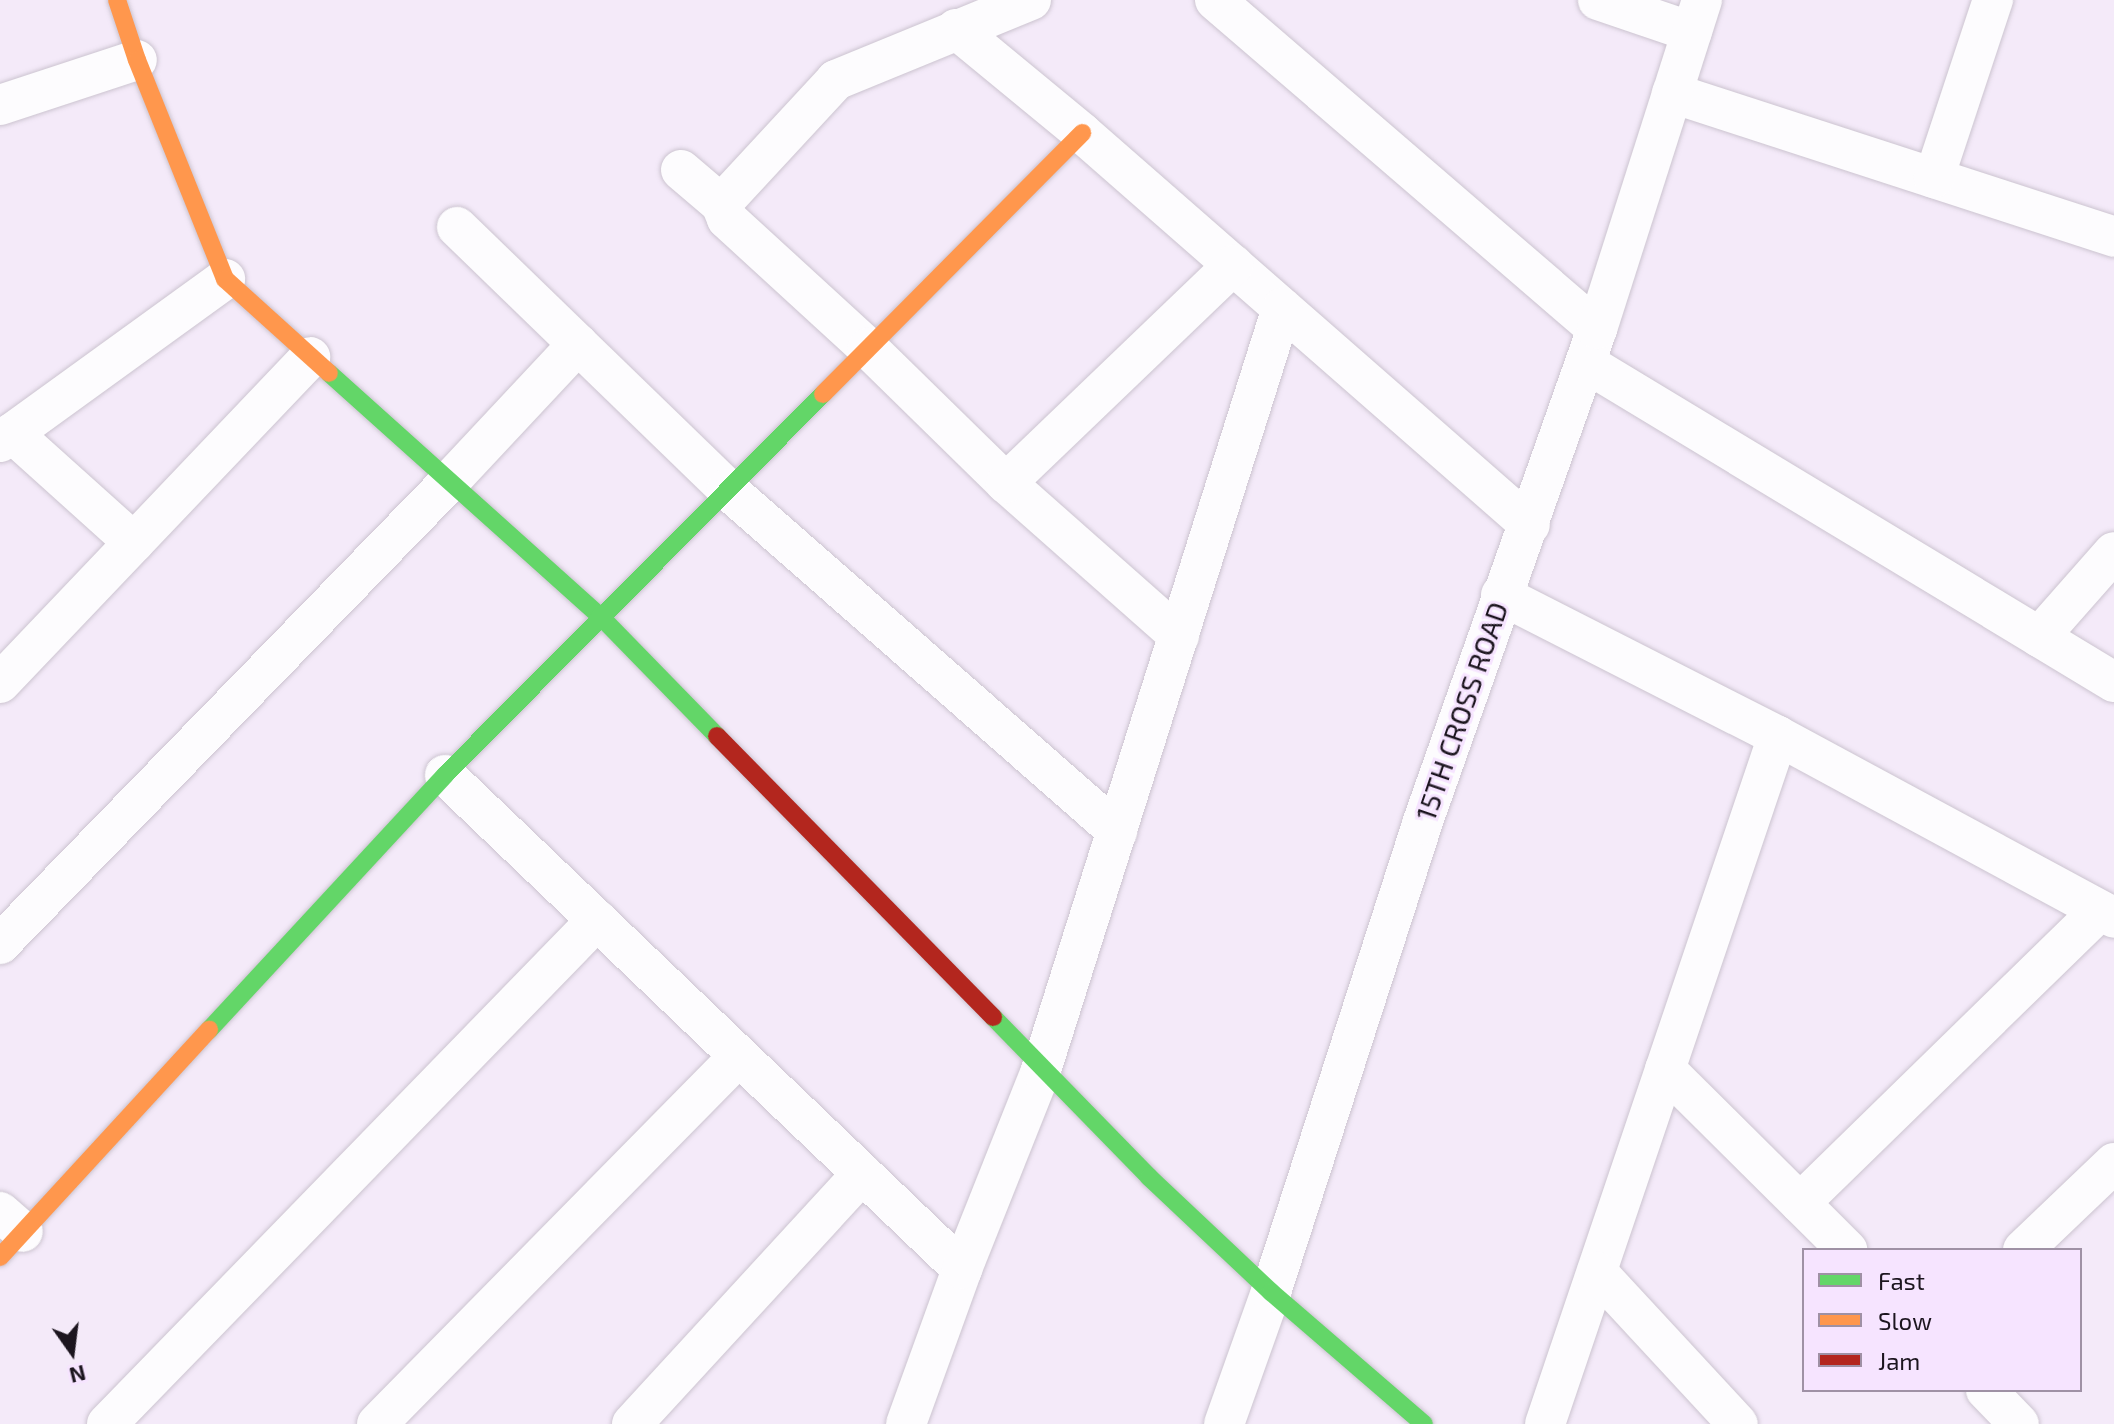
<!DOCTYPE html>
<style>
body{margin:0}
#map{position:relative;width:2114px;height:1424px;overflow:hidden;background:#f4eaf9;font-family:"Exo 2",sans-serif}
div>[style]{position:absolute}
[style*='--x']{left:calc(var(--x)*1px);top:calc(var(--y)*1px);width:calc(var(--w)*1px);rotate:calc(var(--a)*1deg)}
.roads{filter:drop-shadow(0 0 2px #ccc4d0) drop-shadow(0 0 2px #ccc4d0)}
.street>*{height:40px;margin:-20px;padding:0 20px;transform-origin:20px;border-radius:20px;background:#fdfcfe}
.fast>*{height:18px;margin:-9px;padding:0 9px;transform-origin:9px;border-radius:9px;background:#63d668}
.slow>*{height:18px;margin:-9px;padding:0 9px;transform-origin:9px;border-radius:9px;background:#ff974d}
.jam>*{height:18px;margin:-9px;padding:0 9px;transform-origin:9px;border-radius:9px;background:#b3261e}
span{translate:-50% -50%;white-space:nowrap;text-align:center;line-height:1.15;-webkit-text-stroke:6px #f6e4ff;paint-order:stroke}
.street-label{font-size:28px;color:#1c151f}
.legend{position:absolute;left:1802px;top:1248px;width:280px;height:144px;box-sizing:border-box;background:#f6e4ff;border:2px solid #9f91a5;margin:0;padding:10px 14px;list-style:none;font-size:24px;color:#1c151f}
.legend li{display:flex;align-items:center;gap:16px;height:40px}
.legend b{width:40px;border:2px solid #9f91a5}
.north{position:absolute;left:32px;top:1312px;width:80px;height:80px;-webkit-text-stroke:6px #f6e4ff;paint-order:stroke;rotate:166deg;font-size:22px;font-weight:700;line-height:32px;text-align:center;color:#1c151f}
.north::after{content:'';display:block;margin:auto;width:28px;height:36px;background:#1c151f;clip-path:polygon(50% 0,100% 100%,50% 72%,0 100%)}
</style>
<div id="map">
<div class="roads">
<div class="street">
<div style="--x:1031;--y:0;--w:211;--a:157.7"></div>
<div style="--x:836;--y:80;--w:169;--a:132.8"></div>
<div style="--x:721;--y:204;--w:16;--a:68"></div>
<div style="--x:727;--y:219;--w:191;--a:42.5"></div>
<div style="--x:868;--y:348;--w:193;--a:44.4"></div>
<div style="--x:1006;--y:483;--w:231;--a:41.5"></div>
<div style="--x:1215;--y:0;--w:504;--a:40.74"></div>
<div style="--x:1598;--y:0;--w:99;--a:18.8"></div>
<div style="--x:956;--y:29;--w:163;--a:39.5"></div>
<div style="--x:1082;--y:133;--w:595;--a:41.19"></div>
<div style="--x:1672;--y:93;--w:465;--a:18"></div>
<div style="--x:0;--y:105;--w:144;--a:-18.2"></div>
<div style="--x:681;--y:170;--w:52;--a:40.4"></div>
<div style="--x:1934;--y:178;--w:188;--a:-71.7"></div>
<div style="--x:457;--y:227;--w:376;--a:44.1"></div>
<div style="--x:727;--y:489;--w:519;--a:41.25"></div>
<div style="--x:1586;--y:363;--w:617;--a:31.14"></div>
<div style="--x:12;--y:433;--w:164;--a:42"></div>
<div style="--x:0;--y:442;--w:278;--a:-35.9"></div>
<div style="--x:1006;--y:483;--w:315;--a:-43.8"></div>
<div style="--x:1501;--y:595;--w:311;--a:27"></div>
<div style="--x:1778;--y:736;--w:726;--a:108.71"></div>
<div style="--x:2039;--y:637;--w:113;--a:-48.6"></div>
<div style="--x:0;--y:683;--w:450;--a:-46.4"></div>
<div style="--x:1778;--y:736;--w:382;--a:28.4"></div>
<div style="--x:445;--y:775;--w:715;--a:43.7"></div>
<div style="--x:0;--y:944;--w:644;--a:-45.82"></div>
<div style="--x:449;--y:482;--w:189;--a:-46.9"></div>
<div style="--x:1665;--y:1069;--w:257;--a:44.8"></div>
<div style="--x:1800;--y:1203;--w:419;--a:-44.3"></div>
<div style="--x:0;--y:1212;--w:30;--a:41"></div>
<div style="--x:2023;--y:1250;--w:126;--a:-43.7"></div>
<div style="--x:1597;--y:1272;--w:207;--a:47.2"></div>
<div style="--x:1986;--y:1390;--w:47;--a:45.9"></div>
<div style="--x:107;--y:1424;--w:703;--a:-45.81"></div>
<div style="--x:377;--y:1424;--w:516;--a:-45.47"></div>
<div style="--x:632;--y:1424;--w:340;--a:-47.4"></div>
<div style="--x:906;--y:1424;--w:165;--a:-70.1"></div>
<div style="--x:962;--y:1269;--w:214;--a:-68.3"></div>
<div style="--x:1041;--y:1070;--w:799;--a:-72.45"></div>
<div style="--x:1224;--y:1424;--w:140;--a:-70.4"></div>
<div style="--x:1271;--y:1292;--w:492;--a:-72.1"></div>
<div style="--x:1422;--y:824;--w:525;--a:-70.53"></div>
<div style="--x:1597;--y:329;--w:345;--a:-72.3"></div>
</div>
<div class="fast">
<div style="--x:329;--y:373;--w:364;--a:41.9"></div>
<div style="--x:600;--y:616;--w:168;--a:45.7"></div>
<div style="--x:993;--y:1017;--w:223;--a:45.7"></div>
<div style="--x:1149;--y:1177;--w:168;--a:43.3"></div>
<div style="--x:1271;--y:1292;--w:202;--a:40.8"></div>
<div style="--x:209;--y:1030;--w:347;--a:-47.2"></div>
<div style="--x:445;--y:775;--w:537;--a:-45.23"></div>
</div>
<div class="slow">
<div style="--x:117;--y:0;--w:63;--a:71.6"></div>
<div style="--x:137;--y:60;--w:236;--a:68.1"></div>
<div style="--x:225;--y:279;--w:140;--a:42.1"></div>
<div style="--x:823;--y:394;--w:368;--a:-45.2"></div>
<div style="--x:0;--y:1257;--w:309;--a:-47.4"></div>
</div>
<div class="jam">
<div style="--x:717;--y:736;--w:394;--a:45.5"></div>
</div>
</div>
<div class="street-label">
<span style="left:1461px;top:711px;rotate:-71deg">15TH CROSS ROAD</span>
</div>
<ul class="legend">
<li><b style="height:10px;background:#63d668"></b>Fast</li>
<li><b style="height:10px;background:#ff974d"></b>Slow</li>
<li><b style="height:10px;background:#b3261e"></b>Jam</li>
</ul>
<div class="north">N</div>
</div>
